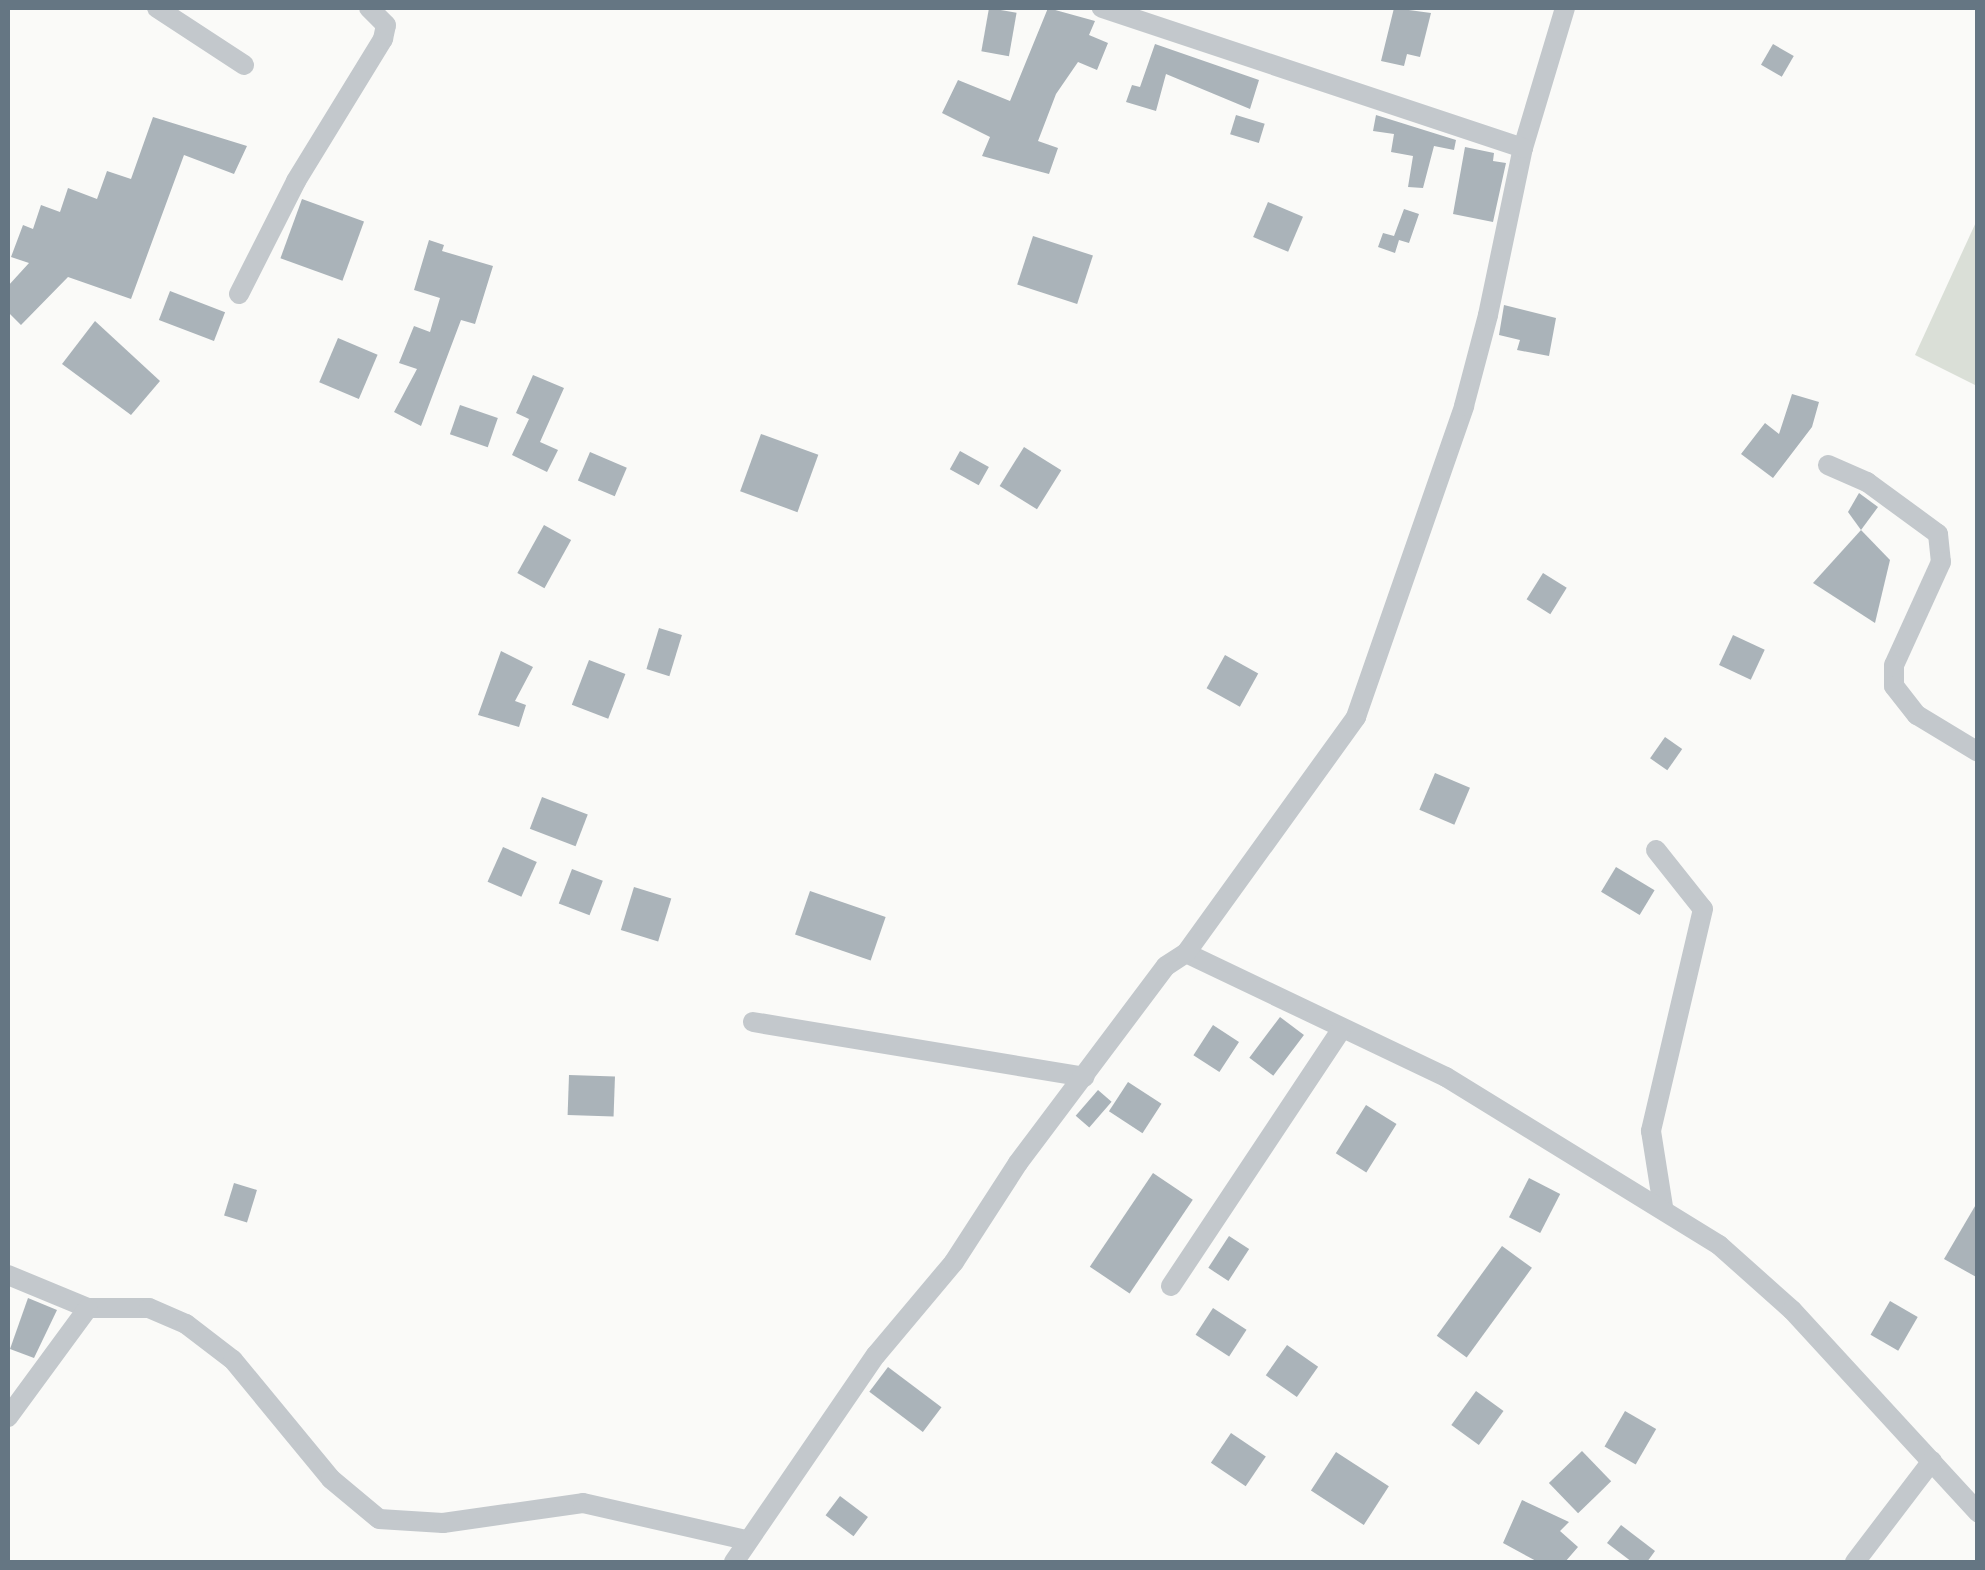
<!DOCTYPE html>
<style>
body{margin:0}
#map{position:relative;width:1985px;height:1570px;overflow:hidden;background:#fafaf8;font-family:"Fira Sans",sans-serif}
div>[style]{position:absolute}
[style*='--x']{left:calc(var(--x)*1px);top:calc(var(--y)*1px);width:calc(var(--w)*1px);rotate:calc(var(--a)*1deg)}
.green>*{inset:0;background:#dadfd7}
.building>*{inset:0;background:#aab3b9;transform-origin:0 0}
.street>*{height:20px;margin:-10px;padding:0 10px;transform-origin:10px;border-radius:10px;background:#c3c8cc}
span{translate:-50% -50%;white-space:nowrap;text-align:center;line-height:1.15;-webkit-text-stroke:10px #fff;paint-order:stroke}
.frame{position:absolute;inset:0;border:10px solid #657683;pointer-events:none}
</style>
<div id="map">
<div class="green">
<div style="clip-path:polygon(1977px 220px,1978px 386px,1977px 386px,1915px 355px)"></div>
</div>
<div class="building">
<div style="left:989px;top:8px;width:28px;height:44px;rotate:10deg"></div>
<div style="clip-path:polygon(1048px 8px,1095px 21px,1089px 35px,1108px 43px,1097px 70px,1078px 62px,1056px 94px,1038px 141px,1058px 148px,1049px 174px,982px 156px,990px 137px,942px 113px,958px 80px,1010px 101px)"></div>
<div style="clip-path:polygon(1394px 8px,1431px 13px,1420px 57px,1407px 54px,1404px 66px,1381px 61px)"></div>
<div style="clip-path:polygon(1155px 44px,1259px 80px,1250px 109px,1166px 74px,1156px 111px,1126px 102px,1132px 85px,1140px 87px)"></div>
<div style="left:1773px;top:44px;width:24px;height:24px;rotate:30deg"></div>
<div style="left:1236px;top:115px;width:30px;height:20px;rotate:17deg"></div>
<div style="clip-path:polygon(1376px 115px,1456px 140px,1454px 150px,1434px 146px,1423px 188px,1408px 187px,1413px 156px,1391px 152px,1394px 134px,1373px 131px)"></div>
<div style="clip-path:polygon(153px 117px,247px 146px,234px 174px,184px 155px,131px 299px,68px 277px,21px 325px,8px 312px,8px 286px,29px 263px,11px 257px,23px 225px,33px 229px,41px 205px,60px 212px,68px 188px,97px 199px,107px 171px,131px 179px)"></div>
<div style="clip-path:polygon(1465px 147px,1494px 153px,1493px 161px,1506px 163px,1493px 222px,1453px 214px)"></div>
<div style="left:302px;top:199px;width:66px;height:63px;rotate:20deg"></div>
<div style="left:1268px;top:202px;width:38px;height:38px;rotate:23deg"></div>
<div style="clip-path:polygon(1404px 209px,1419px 214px,1409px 243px,1399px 240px,1395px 253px,1378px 247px,1383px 233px,1394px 236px)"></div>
<div style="left:1033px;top:236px;width:63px;height:51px;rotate:18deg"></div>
<div style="clip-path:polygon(429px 240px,444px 245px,442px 251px,493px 266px,475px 324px,461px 320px,421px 426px,394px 412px,417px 369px,399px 363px,414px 326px,430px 332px,440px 298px,414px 290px)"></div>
<div style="left:170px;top:291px;width:59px;height:31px;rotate:21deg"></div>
<div style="clip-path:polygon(1504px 305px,1556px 318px,1549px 356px,1517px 350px,1520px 340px,1499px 335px)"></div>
<div style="clip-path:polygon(95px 321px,160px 381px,131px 415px,62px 364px)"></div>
<div style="left:338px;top:338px;width:43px;height:48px;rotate:23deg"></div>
<div style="clip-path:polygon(533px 375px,564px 388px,540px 442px,558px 450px,547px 472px,512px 455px,529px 419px,516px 413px)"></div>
<div style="clip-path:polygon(1792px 394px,1819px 402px,1812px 427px,1773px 478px,1741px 454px,1765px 423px,1779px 434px)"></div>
<div style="left:460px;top:405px;width:40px;height:31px;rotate:19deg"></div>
<div style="left:761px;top:434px;width:61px;height:61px;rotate:20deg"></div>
<div style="left:1024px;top:447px;width:44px;height:46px;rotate:32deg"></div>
<div style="left:960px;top:451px;width:33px;height:21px;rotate:29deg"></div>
<div style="left:590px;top:452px;width:40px;height:31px;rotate:23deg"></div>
<div style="clip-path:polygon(1859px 493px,1878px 507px,1861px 530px,1848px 512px)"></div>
<div style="left:544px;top:525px;width:31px;height:55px;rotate:29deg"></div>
<div style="clip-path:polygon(1861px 530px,1890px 560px,1875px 623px,1813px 583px)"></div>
<div style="left:1543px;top:573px;width:28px;height:31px;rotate:32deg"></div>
<div style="left:659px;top:628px;width:24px;height:43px;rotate:17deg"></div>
<div style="left:1733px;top:635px;width:35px;height:33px;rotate:25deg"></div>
<div style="clip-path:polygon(501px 651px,533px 667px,515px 701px,526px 705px,519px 727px,478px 715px)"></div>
<div style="left:1225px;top:655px;width:38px;height:38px;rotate:29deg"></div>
<div style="left:589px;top:660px;width:39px;height:48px;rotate:21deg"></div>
<div style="left:1665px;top:737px;width:21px;height:26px;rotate:35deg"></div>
<div style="left:1435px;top:773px;width:38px;height:40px;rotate:23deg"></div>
<div style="left:542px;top:797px;width:49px;height:34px;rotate:21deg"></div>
<div style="left:503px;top:847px;width:37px;height:38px;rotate:24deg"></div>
<div style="left:1616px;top:867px;width:45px;height:29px;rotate:31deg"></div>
<div style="left:572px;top:869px;width:33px;height:37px;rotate:21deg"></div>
<div style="left:634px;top:887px;width:39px;height:45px;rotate:17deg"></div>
<div style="left:810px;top:891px;width:80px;height:46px;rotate:19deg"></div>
<div style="left:1280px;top:1017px;width:30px;height:51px;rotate:37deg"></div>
<div style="left:1213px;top:1025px;width:31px;height:36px;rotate:33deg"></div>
<div style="left:569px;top:1075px;width:46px;height:40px;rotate:2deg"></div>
<div style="left:1128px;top:1082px;width:40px;height:35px;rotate:33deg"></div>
<div style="left:1098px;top:1090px;width:18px;height:34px;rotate:41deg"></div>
<div style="left:1366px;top:1105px;width:36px;height:57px;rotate:32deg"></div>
<div style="left:1153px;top:1173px;width:48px;height:113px;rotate:34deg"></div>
<div style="left:1529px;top:1178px;width:35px;height:44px;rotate:27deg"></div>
<div style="left:234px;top:1183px;width:24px;height:34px;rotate:17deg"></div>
<div style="clip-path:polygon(1978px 1201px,1978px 1278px,1944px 1259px)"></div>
<div style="left:1229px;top:1236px;width:24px;height:38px;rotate:33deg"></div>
<div style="left:1502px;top:1246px;width:37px;height:111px;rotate:36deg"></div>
<div style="clip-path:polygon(28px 1298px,57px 1310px,34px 1358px,10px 1349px)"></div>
<div style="left:1890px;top:1301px;width:32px;height:39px;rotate:30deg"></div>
<div style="left:1213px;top:1308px;width:40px;height:32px;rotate:33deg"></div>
<div style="left:1287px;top:1345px;width:38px;height:37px;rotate:35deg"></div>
<div style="left:888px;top:1367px;width:67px;height:31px;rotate:37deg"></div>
<div style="left:1476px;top:1391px;width:34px;height:42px;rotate:36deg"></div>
<div style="left:1625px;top:1411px;width:36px;height:41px;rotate:30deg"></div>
<div style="left:1231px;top:1433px;width:42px;height:36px;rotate:34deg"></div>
<div style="left:1582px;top:1451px;width:42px;height:46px;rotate:46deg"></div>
<div style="left:1336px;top:1452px;width:63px;height:46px;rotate:33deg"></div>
<div style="left:840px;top:1496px;width:35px;height:24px;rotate:37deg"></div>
<div style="clip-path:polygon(1522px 1500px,1569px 1522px,1560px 1531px,1578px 1547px,1565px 1562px,1538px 1562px,1503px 1543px)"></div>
<div style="clip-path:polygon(1621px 1525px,1655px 1551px,1647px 1562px,1632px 1562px,1607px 1543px)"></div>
</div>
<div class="street">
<div style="--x:157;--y:8;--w:104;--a:33.2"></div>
<div style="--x:1523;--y:148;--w:146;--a:-73.3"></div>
<div style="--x:239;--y:294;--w:127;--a:-63.2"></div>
<div style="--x:296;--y:181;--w:167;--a:-58.5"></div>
<div style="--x:383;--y:39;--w:14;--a:-78"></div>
<div style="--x:386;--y:25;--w:24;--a:-135"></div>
<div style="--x:1828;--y:465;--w:43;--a:23.6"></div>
<div style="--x:1867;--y:482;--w:88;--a:36.2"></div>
<div style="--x:1938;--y:534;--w:28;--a:84"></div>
<div style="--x:1941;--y:562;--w:113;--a:114.5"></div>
<div style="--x:1894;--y:665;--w:21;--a:90"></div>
<div style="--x:1894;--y:686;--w:37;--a:52"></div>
<div style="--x:1917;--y:715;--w:71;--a:31.2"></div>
<div style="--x:1656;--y:850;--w:75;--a:51.5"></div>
<div style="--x:1703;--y:909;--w:228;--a:103.2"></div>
<div style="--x:1651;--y:1131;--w:77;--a:81"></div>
<div style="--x:1186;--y:953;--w:288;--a:25.5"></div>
<div style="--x:1446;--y:1077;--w:321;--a:31.6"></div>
<div style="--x:1719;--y:1245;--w:98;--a:41.7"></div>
<div style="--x:1792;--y:1310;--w:275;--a:47.4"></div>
<div style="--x:753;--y:1022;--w:336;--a:9.4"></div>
<div style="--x:8;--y:1275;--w:87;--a:22.4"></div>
<div style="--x:88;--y:1308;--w:61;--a:0"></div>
<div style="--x:149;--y:1308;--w:40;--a:23.4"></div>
<div style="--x:186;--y:1324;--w:59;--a:37.5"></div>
<div style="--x:233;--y:1360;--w:154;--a:50.5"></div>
<div style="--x:331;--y:1479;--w:62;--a:39.8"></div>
<div style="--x:379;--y:1519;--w:64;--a:3.6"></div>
<div style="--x:443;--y:1523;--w:141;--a:-8.1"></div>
<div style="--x:583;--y:1503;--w:167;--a:12.8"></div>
<div style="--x:1171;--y:1286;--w:307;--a:-56.4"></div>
<div style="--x:8;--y:1417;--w:135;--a:-53.7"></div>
<div style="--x:734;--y:1562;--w:251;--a:-55.6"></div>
<div style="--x:876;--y:1355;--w:121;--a:-50"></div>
<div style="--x:954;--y:1262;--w:118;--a:-57.1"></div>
<div style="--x:1018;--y:1163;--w:246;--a:-53.1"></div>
<div style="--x:1166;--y:966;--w:24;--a:-33"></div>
<div style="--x:1186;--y:953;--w:291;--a:-54.2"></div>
<div style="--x:1356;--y:717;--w:329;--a:-70.8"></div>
<div style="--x:1464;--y:406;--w:94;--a:-75.2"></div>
<div style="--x:1488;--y:315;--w:171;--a:-78.2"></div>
<div style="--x:1523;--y:148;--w:444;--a:-161.6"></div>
<div style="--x:1855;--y:1562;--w:127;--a:-52.7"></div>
</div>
<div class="frame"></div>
</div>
